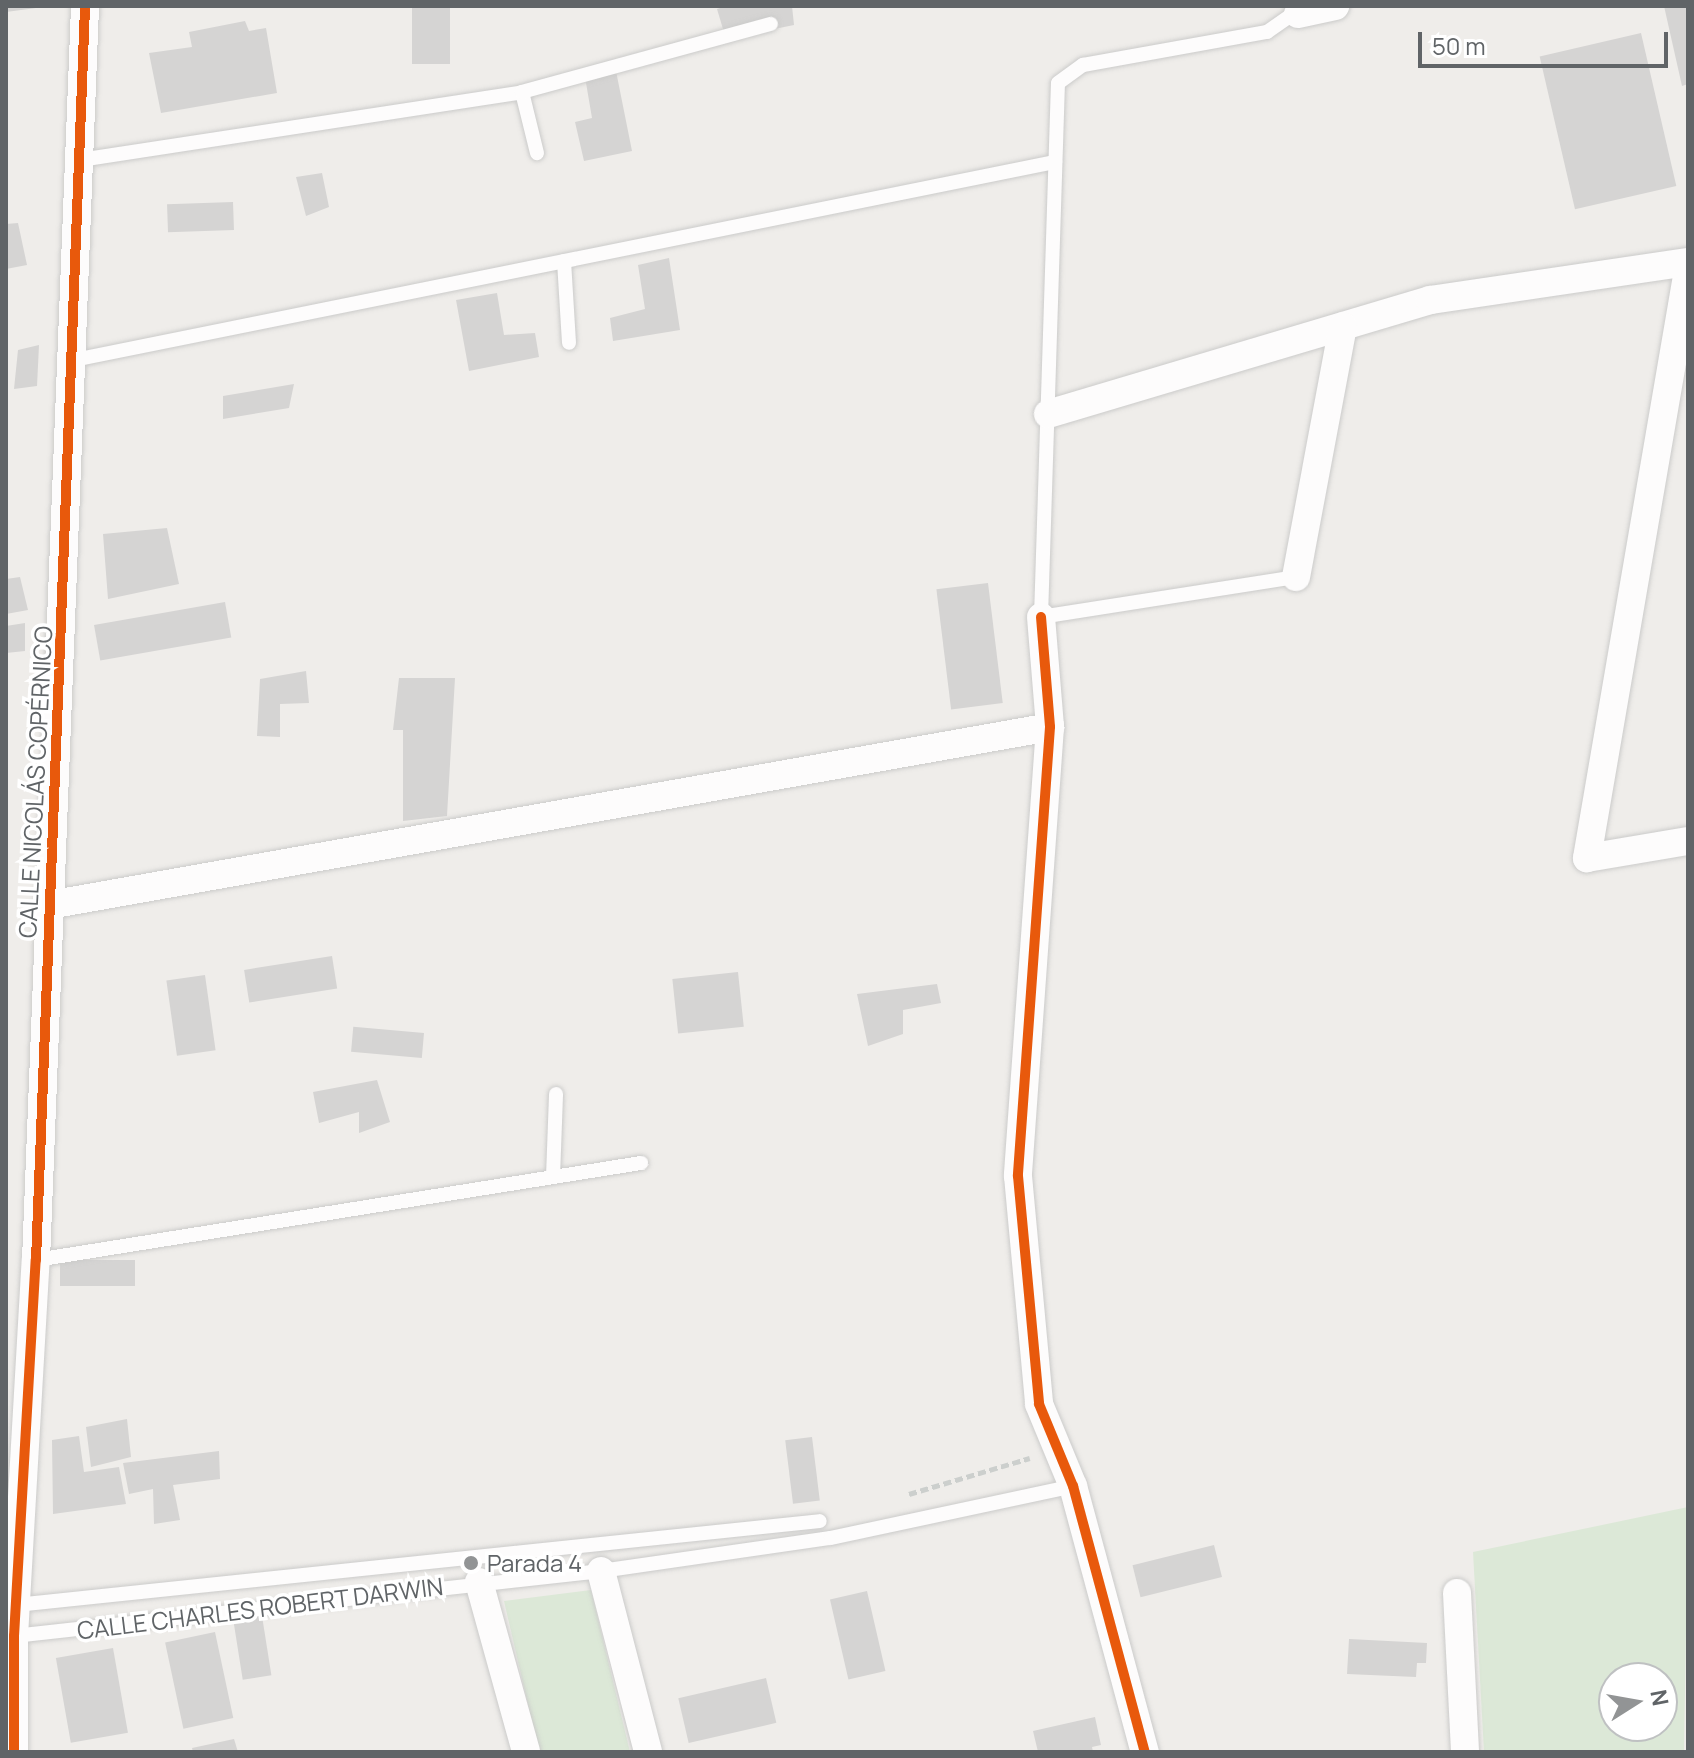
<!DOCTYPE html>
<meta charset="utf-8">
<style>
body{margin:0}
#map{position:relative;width:1694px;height:1758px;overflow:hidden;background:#efedea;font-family:Manrope,sans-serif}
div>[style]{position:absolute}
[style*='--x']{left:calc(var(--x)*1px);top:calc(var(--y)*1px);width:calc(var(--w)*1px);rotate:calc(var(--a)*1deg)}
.green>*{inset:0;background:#dce8d7}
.building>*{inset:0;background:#d5d4d3;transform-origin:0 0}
.path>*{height:5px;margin-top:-2.5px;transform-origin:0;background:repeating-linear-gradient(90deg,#cccfcd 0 8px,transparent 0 12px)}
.roads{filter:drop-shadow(0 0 2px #cbcbca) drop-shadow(0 0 2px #cbcbca)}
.service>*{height:14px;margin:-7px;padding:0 7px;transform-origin:7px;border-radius:7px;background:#fdfcfc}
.minor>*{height:28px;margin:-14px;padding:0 14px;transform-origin:14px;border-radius:14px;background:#fdfcfc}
.cycleway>*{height:10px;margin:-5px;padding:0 5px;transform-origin:5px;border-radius:5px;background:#e8590c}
.dots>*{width:22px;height:22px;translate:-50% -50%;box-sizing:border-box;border:4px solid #fff;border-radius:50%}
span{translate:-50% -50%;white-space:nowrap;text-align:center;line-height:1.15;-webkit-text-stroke:7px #fff;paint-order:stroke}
.street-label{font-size:24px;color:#606467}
.poi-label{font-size:24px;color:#606467}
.left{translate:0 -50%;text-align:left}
.frame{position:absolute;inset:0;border:8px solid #606467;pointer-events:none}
.north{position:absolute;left:1598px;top:1662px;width:80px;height:80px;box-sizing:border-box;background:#fff;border:2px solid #bfc1c2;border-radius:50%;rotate:79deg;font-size:22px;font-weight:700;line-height:32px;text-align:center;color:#606467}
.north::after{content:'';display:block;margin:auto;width:28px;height:36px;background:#929495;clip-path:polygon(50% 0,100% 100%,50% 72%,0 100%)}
.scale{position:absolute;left:1418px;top:32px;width:250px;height:36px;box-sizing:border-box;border:4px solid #606467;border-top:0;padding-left:10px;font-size:24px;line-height:28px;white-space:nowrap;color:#606467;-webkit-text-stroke:6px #fff;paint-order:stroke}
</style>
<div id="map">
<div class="green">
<div style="clip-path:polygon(evenodd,1688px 1507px,1684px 1752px,1484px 1752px,1473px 1552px,1688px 1507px,1614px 1678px,1662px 1678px,1662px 1726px,1614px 1726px,1614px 1678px)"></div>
<div style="clip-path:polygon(591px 1590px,630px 1752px,539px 1752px,504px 1601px)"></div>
</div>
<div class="building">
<div style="clip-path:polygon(6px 6px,36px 6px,36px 8px,6px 12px)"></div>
<div style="left:412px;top:6px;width:38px;height:58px"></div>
<div style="clip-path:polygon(727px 6px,792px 6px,794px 25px,726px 39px,717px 9px)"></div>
<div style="clip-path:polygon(1664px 6px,1688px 6px,1688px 84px,1682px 86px)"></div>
<div style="clip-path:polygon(245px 21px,249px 31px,266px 28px,277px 93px,161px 113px,149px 53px,192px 47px,189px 32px)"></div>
<div style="left:1641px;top:33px;width:157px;height:104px;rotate:77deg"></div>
<div style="clip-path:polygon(616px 71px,632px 151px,584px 161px,575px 122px,592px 118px,585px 77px)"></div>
<div style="clip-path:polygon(322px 173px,329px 207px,306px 216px,296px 177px)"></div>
<div style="left:233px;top:202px;width:28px;height:66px;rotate:88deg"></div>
<div style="clip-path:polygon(18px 223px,27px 265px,6px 269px,6px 224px)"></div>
<div style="clip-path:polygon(669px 258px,680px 330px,613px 341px,610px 318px,645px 309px,638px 265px)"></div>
<div style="clip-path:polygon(497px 293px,504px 335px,535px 333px,539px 357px,469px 371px,456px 300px)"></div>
<div style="clip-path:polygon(39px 345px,37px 386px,14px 389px,18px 350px)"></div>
<div style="clip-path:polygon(294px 384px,289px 408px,223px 419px,223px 396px)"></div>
<div style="clip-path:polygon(167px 528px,179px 584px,108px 599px,103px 534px)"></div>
<div style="clip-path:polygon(20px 577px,28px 610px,6px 614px,6px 579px)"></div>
<div style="left:988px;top:583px;width:121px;height:52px;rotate:83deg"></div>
<div style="left:225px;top:602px;width:36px;height:133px;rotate:80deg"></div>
<div style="clip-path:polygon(25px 623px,25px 651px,6px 653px,6px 626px)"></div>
<div style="clip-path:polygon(306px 671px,309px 703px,280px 704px,280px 737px,257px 736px,260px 679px)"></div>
<div style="clip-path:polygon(399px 678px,455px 678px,447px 816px,403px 821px,403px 730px,393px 730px)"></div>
<div style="left:332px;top:956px;width:33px;height:89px;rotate:81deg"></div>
<div style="left:738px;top:972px;width:55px;height:66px;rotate:84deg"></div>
<div style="left:205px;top:975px;width:76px;height:39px;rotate:82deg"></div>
<div style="clip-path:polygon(937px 984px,941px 1003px,903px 1010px,903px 1034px,868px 1046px,857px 994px)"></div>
<div style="left:424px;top:1033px;width:25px;height:71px;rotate:95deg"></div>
<div style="clip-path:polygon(377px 1080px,390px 1122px,359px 1133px,359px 1112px,319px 1123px,313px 1092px)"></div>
<div style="left:135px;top:1260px;width:26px;height:75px;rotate:90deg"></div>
<div style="clip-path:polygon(127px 1419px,131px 1457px,91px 1467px,86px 1427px)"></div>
<div style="clip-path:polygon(79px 1436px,84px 1472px,119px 1467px,126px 1504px,53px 1514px,52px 1440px)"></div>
<div style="left:812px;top:1437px;width:64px;height:27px;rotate:83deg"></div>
<div style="clip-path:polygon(219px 1451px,220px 1479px,173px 1485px,180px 1520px,154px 1524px,153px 1489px,129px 1494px,123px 1463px)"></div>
<div style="left:1214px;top:1545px;width:33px;height:84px;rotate:76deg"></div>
<div style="left:867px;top:1591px;width:82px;height:38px;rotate:77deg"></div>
<div style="left:262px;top:1616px;width:60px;height:29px;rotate:81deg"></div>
<div style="left:215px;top:1632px;width:88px;height:51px;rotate:78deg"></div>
<div style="clip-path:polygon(1349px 1639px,1427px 1643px,1426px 1663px,1417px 1663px,1416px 1677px,1347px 1674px)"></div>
<div style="left:113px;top:1648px;width:86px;height:58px;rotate:80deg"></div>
<div style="left:766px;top:1678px;width:46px;height:90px;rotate:77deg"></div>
<div style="clip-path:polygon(1095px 1717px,1101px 1745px,1092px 1747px,1093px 1752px,1038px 1752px,1033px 1731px)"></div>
<div style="clip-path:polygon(234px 1739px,238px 1752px,193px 1752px,192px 1748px)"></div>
</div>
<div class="path">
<div style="--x:909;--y:1494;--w:126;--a:-16.6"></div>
</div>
<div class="roads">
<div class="service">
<div style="--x:522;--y:92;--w:63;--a:76.2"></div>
<div style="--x:80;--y:160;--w:447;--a:-8.7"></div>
<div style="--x:522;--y:92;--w:258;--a:-15.3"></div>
<div style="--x:564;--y:261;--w:82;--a:86.5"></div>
<div style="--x:74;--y:360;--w:1001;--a:-11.41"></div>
<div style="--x:1296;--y:577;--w:258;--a:171.1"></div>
<div style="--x:1041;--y:617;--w:534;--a:-88.18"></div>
<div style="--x:1058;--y:83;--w:31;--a:-36"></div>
<div style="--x:1083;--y:65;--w:187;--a:-10.2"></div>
<div style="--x:1267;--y:32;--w:38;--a:-35"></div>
<div style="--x:553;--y:1177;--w:83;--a:-87.9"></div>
<div style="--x:36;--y:1260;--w:613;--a:-9.11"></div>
<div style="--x:16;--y:1605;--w:808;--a:-5.96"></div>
<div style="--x:14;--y:1636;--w:591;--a:-6.32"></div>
<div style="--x:601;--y:1571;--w:232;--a:-8.2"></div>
<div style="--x:831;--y:1538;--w:248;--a:-12.1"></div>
</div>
<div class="minor">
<div style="--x:1298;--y:14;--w:38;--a:-12"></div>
<div style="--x:1688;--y:270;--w:597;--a:99.75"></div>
<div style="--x:1587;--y:858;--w:102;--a:-9.6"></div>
<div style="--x:1048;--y:414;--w:399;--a:-16.6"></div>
<div style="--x:1430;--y:300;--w:261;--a:-8.4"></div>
<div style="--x:1296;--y:577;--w:255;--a:-79.4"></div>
<div style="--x:1041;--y:617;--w:110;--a:85.3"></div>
<div style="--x:1050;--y:727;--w:450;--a:94.1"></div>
<div style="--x:1018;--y:1176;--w:229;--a:84.7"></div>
<div style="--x:1039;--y:1404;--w:89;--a:67.5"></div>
<div style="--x:1073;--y:1486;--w:276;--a:74.9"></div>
<div style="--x:49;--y:905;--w:1017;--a:-10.08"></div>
<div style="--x:601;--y:1571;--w:187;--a:75.4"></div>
<div style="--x:479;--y:1582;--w:176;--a:74.5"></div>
<div style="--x:1457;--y:1593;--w:159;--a:87.1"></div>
<div style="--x:14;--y:1752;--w:116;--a:-90"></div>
<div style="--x:14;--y:1636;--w:377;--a:-86.7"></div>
<div style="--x:36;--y:1260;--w:1255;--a:-87.76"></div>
</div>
</div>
<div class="cycleway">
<div style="--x:1041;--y:617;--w:110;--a:85.3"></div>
<div style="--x:1050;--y:727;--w:450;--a:94.1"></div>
<div style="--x:1018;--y:1176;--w:229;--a:84.7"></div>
<div style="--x:1039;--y:1404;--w:89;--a:67.5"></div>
<div style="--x:1073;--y:1486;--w:276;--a:74.9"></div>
<div style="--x:14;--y:1752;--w:116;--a:-90"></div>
<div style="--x:14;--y:1636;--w:377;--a:-86.7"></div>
<div style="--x:36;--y:1260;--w:1255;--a:-87.76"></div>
</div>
<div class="dots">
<div style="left:471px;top:1563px;background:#929495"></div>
</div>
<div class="street-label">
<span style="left:35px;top:782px;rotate:-87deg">CALLE NICOLÁS COPÉRNICO</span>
<span style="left:260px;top:1608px;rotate:-7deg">CALLE CHARLES ROBERT DARWIN</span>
</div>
<div class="poi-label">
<span class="left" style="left:487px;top:1563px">Parada 4</span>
</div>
<div class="frame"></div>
<div class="north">N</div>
<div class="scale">50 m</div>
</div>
